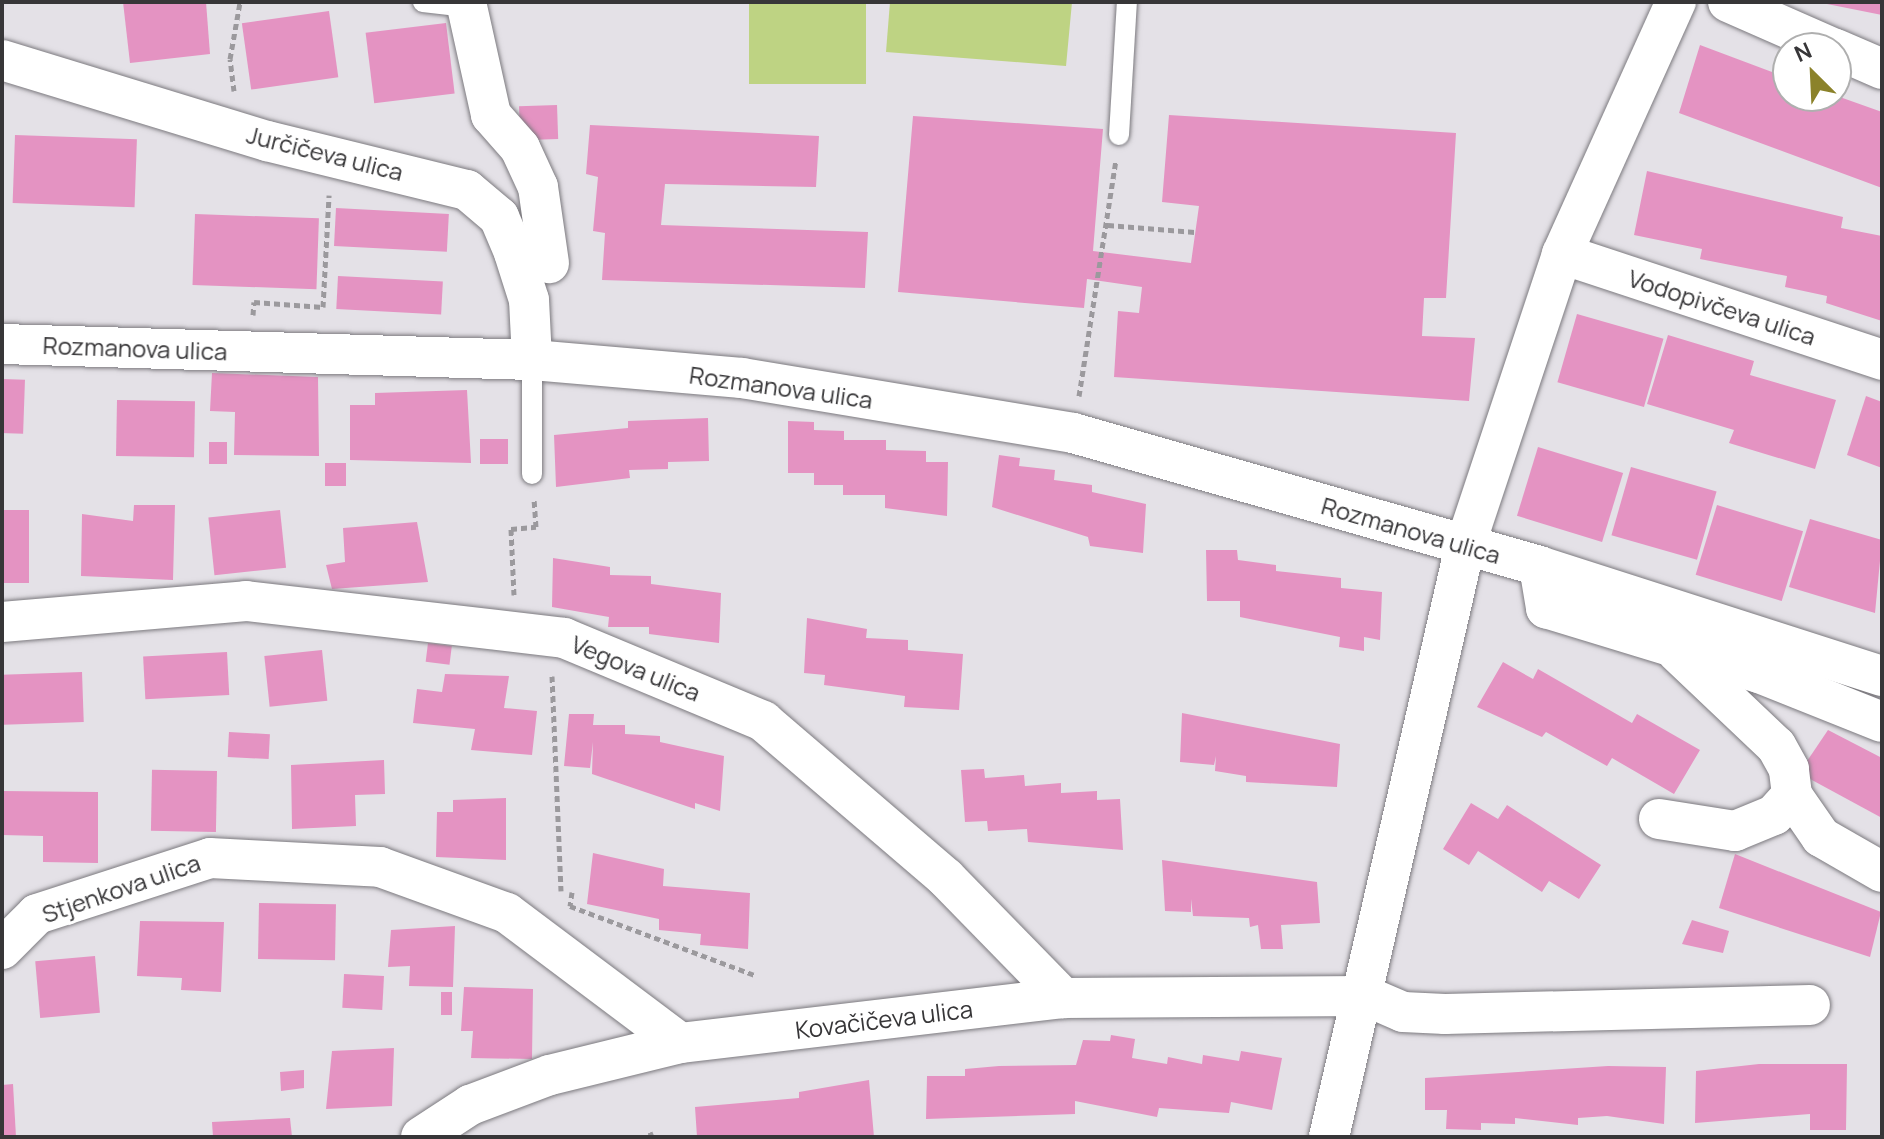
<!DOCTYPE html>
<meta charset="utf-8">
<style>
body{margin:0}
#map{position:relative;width:1884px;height:1139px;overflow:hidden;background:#e4e1e7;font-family:Manrope,sans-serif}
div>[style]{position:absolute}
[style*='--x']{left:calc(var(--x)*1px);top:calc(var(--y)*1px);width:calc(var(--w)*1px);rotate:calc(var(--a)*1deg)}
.green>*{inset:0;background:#bed383;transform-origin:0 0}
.building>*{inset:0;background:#e493c2;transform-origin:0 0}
.path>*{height:5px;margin-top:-2.5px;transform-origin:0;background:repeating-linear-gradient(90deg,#9b999d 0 6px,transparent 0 10px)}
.roads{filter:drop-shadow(0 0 2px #7c7a7f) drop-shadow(0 0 2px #7c7a7f)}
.service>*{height:20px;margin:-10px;padding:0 10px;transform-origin:10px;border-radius:10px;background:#fff}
.minor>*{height:40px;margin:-20px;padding:0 20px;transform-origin:20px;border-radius:20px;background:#fff}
span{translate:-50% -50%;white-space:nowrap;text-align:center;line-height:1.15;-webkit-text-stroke:6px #fff;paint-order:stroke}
.street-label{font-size:24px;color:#373638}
.frame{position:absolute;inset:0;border:4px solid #373638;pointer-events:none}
.north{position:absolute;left:1772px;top:32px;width:80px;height:80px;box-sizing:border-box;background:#fff;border:2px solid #afafaf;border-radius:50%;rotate:336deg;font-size:22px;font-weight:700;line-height:32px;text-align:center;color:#373638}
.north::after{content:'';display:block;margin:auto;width:28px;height:36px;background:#8b822a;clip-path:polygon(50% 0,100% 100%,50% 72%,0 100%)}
</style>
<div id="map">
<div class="green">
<div style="left:749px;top:2px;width:117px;height:82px"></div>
<div style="clip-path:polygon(890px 2px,1072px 2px,1066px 66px,886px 52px)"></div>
</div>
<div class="building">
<div style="clip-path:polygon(123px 2px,206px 2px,210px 54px,130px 63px)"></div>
<div style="clip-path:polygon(1822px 2px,1882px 2px,1882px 15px,1822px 3px)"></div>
<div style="left:329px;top:11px;width:67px;height:88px;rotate:82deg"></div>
<div style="left:446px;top:23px;width:71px;height:81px;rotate:83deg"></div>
<div style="clip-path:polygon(1700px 45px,1788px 78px,1788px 96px,1837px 96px,1882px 112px,1882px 188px,1679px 113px)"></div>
<div style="left:557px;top:105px;width:34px;height:38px;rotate:88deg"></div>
<div style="clip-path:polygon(1169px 115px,1456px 133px,1446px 298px,1424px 298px,1422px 336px,1475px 338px,1469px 401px,1114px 377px,1118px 311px,1139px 313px,1142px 287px,1087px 279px,1084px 308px,898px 292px,913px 116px,1103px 129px,1093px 251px,1191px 263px,1199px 206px,1162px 202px)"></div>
<div style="clip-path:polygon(590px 125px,819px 136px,816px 187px,665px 184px,661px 225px,868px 232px,865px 288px,602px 280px,605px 233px,593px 231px,598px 177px,586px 174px)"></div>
<div style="left:15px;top:135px;width:122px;height:68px;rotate:2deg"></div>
<div style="clip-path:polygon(1647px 171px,1843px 217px,1841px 228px,1882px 236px,1882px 321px,1826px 303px,1827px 296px,1785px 287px,1787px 276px,1700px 259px,1702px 249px,1634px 235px)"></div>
<div style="left:336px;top:208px;width:113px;height:38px;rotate:3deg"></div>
<div style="left:195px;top:214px;width:124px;height:71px;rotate:2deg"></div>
<div style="left:338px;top:276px;width:105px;height:33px;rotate:3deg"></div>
<div style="left:1577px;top:314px;width:90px;height:71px;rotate:16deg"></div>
<div style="clip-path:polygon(1668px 335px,1754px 361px,1750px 375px,1836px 400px,1815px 469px,1729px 443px,1734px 430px,1647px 404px)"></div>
<div style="clip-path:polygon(212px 373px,318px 377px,319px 456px,234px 455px,235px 412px,210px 411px)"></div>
<div style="left:2px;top:379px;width:23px;height:54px;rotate:2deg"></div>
<div style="clip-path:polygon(467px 390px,471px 463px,350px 460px,350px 405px,375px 405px,375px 393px)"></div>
<div style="clip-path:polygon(1866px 396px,1882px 402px,1882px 468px,1847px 455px)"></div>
<div style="left:117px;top:400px;width:78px;height:56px;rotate:1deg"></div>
<div style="clip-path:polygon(708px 418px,709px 461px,668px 462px,668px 469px,629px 470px,630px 478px,556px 487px,554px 435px,628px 428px,628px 421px)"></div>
<div style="clip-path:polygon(788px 421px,814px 422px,814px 430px,844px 431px,844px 440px,886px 440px,886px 450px,926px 451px,926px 462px,948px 462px,947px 516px,885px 508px,885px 495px,843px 495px,843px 485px,814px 485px,814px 473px,788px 473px)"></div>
<div style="left:480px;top:439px;width:28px;height:25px"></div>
<div style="left:209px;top:442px;width:18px;height:22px"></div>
<div style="left:1538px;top:447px;width:89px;height:72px;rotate:17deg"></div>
<div style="clip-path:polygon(999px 455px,1020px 458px,1019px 466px,1055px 470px,1054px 480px,1092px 485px,1092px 492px,1146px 504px,1143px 553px,1090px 546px,1088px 537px,992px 507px)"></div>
<div style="left:325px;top:463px;width:21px;height:23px"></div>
<div style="left:1631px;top:467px;width:89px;height:71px;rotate:16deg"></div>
<div style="clip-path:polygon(134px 505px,175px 505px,173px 580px,81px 576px,82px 514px,133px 521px)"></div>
<div style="left:1717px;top:505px;width:90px;height:73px;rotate:17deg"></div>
<div style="left:2px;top:510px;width:27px;height:73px"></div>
<div style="left:280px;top:510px;width:58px;height:72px;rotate:84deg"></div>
<div style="clip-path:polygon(1810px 519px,1882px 540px,1875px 613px,1789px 587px)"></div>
<div style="clip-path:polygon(417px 522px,428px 582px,332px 589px,326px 565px,345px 562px,343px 528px)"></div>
<div style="clip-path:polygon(1206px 550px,1237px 550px,1238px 560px,1276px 565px,1276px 571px,1341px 578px,1341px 588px,1382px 592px,1380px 640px,1364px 637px,1364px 651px,1339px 647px,1340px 637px,1240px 617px,1240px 601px,1207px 601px)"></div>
<div style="clip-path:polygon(553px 558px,610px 567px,610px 575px,651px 576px,651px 584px,721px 593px,719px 643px,649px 634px,649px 627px,608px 627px,609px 617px,552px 607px)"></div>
<div style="clip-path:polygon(807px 618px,867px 629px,866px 638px,908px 640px,908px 650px,963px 654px,959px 710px,904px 707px,905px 696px,824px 685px,825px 675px,804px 673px)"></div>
<div style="left:428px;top:643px;width:24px;height:19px;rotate:7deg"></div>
<div style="left:322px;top:650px;width:51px;height:58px;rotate:84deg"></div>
<div style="left:227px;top:652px;width:43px;height:84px;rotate:87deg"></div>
<div style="clip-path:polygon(1503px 662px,1533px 679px,1538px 669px,1632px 723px,1637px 714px,1700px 750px,1674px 794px,1612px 758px,1607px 766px,1546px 732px,1542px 737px,1477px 707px)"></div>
<div style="left:82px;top:672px;width:50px;height:80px;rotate:88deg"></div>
<div style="clip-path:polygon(445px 674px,509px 676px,504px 708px,537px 711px,532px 755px,471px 750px,475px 729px,413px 723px,417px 689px,442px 692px)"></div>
<div style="clip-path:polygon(1182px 713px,1340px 744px,1337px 787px,1246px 782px,1246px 776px,1215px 771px,1216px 756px,1214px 765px,1180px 762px)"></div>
<div style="clip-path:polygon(569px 714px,594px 714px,593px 725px,625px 725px,625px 734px,660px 736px,660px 742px,724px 756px,720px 811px,695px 803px,695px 809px,592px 774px,593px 742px,590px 768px,564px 766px)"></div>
<div style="clip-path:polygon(1828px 730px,1882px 758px,1882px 818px,1799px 773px)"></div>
<div style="left:229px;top:732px;width:41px;height:25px;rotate:3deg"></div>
<div style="clip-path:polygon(384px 760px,385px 794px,355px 795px,356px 826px,292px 829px,291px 765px)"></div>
<div style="clip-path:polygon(984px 769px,985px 778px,1024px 775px,1025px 786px,1061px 783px,1061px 793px,1097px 791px,1097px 800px,1120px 799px,1123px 850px,1028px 842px,1027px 829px,988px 831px,987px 821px,965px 822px,961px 770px)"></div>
<div style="left:217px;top:771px;width:61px;height:65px;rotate:91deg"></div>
<div style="clip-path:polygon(2px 791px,98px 792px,98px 863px,43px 862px,43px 836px,2px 835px)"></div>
<div style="clip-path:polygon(506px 798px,506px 860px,436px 857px,437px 812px,453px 812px,453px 800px)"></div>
<div style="clip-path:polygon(1471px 803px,1498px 819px,1507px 805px,1601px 865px,1579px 899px,1549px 881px,1542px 892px,1478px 851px,1469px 865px,1443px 849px)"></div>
<div style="clip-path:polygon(593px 853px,664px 869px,663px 886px,750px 893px,748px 949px,700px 945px,701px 934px,659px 930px,659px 919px,587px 904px)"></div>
<div style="clip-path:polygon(1735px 854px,1881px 912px,1870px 957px,1719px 908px)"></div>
<div style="clip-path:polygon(1162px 860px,1317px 882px,1320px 923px,1281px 925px,1283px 949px,1261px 949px,1258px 925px,1250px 927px,1249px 918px,1193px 916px,1191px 899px,1191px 912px,1165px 911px)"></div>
<div style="left:259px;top:903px;width:77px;height:56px;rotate:1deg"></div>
<div style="clip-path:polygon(1692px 920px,1729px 931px,1723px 953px,1682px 944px)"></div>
<div style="clip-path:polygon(140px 921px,224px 922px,221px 992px,181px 990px,182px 978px,137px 976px)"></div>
<div style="clip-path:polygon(455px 926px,453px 987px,409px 986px,410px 966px,388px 967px,391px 930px)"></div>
<div style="left:95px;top:956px;width:57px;height:60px;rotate:85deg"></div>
<div style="left:384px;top:976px;width:34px;height:40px;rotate:93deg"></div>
<div style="clip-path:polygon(464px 987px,533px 989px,532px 1059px,471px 1058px,473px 1031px,461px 1031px)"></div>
<div style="left:441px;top:992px;width:11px;height:23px"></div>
<div style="clip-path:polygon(1111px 1035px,1135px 1039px,1132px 1058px,1167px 1064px,1168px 1057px,1202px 1064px,1203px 1055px,1239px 1061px,1241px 1051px,1282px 1058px,1272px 1110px,1231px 1102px,1229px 1113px,1159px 1108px,1157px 1117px,1075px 1101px,1075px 1114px,926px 1119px,927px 1076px,965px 1076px,965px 1069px,999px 1066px,1076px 1065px,1083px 1040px,1110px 1041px)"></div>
<div style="clip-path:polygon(394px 1048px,392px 1106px,326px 1109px,332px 1051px)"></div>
<div style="clip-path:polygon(1759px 1064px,1847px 1064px,1846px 1130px,1810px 1130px,1810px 1114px,1695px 1123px,1696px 1071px)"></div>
<div style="clip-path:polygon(1608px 1066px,1666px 1067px,1664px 1124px,1607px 1116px,1578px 1118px,1578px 1125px,1515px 1118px,1515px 1124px,1481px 1123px,1481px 1130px,1446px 1129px,1447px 1110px,1425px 1110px,1425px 1078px)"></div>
<div style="clip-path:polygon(304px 1070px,304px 1088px,281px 1091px,280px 1072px)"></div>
<div style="clip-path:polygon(869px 1080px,874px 1137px,697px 1137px,695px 1107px,799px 1098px,799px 1092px)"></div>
<div style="clip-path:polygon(13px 1084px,16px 1137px,2px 1137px,2px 1085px)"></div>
<div style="clip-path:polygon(290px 1118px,292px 1137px,213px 1137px,212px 1122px)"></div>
</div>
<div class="path">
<div style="--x:234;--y:91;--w:32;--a:-97"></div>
<div style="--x:230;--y:59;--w:58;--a:-80"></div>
<div style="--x:1108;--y:225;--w:87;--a:4.6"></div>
<div style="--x:253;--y:315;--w:13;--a:-86"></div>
<div style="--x:254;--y:302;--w:69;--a:4.1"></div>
<div style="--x:323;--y:307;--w:112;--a:-86.9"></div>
<div style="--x:1079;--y:396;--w:238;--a:-81.1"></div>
<div style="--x:514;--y:595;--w:66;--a:-92.6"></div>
<div style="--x:511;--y:529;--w:25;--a:-5"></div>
<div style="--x:536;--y:527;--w:27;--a:-94"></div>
<div style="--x:552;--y:676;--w:215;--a:87.6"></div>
<div style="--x:572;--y:892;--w:14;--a:98"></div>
<div style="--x:570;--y:906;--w:197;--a:20.5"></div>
<div style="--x:650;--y:1132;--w:5;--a:68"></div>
</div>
<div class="roads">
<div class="service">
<div style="--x:423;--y:2;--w:44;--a:6.5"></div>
<div style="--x:1119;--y:135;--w:133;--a:-86.6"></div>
<div style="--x:532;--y:360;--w:114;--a:90"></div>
</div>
<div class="minor">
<div style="--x:466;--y:2;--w:116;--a:77.5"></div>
<div style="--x:491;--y:115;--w:44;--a:48.7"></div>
<div style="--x:520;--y:148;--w:43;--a:65.2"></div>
<div style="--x:538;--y:187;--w:77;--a:81.8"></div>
<div style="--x:1728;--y:2;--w:115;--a:23.7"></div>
<div style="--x:1836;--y:49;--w:50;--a:23.5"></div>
<div style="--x:2;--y:60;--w:277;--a:17"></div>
<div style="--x:267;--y:141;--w:206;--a:13.8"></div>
<div style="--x:467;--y:190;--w:42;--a:40.2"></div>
<div style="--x:499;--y:217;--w:39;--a:67"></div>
<div style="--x:514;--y:253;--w:49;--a:72.3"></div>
<div style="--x:529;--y:300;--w:60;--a:87.1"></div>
<div style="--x:1562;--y:254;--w:337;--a:18.3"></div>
<div style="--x:2;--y:344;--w:530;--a:1.73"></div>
<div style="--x:532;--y:360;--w:211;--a:4.9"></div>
<div style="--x:742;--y:378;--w:336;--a:9.4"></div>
<div style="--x:1073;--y:433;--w:485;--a:15.9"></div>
<div style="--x:1539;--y:566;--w:360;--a:17.8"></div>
<div style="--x:1539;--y:566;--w:43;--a:80.5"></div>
<div style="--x:1546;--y:608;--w:223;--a:17"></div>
<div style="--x:1759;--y:673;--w:132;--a:21.7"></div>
<div style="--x:2;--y:622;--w:245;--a:-4.9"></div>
<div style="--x:246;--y:601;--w:320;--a:6.6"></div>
<div style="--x:564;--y:638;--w:216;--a:22.6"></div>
<div style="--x:763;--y:721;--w:241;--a:40.6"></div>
<div style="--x:946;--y:878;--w:168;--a:45.7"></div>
<div style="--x:1792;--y:795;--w:51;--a:55.4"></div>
<div style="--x:1821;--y:837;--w:70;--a:29.8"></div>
<div style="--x:1659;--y:819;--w:77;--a:9"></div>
<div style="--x:1735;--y:831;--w:42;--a:-22.3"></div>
<div style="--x:1774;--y:815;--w:27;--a:-48"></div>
<div style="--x:1792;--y:795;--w:26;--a:-97"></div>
<div style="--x:1789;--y:769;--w:26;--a:-119"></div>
<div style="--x:1776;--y:746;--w:137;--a:-136.5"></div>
<div style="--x:2;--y:949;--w:49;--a:-45"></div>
<div style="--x:37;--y:914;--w:182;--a:-17.9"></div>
<div style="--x:210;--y:858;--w:170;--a:3"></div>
<div style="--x:380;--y:867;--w:135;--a:19.9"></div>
<div style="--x:507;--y:913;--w:216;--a:36.9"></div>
<div style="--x:421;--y:1137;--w:59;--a:-33.1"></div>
<div style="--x:470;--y:1105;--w:85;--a:-20.6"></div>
<div style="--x:550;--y:1075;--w:134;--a:-13.8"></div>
<div style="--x:680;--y:1043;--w:386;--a:-6.7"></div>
<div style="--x:1063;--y:998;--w:303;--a:-0.4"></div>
<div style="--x:1366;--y:996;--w:40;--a:23.4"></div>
<div style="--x:1403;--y:1012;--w:42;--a:2.7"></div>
<div style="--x:1445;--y:1014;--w:365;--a:-1.4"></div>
<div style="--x:1329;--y:1137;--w:606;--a:-77.04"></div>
<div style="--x:1465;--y:546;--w:308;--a:-71.6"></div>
<div style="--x:1562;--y:254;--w:277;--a:-65.7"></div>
</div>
</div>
<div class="street-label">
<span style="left:325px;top:153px;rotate:14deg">Jurčičeva ulica</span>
<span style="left:1722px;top:307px;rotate:18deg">Vodopivčeva ulica</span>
<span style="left:135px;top:348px;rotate:2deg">Rozmanova ulica</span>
<span style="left:781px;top:387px;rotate:8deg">Rozmanova ulica</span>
<span style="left:1411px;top:530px;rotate:16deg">Rozmanova ulica</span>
<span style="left:636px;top:668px;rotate:22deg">Vegova ulica</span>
<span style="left:121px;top:888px;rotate:-19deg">Stjenkova ulica</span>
<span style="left:884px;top:1019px;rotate:-7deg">Kovačičeva ulica</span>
</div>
<div class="frame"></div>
<div class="north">N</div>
</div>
